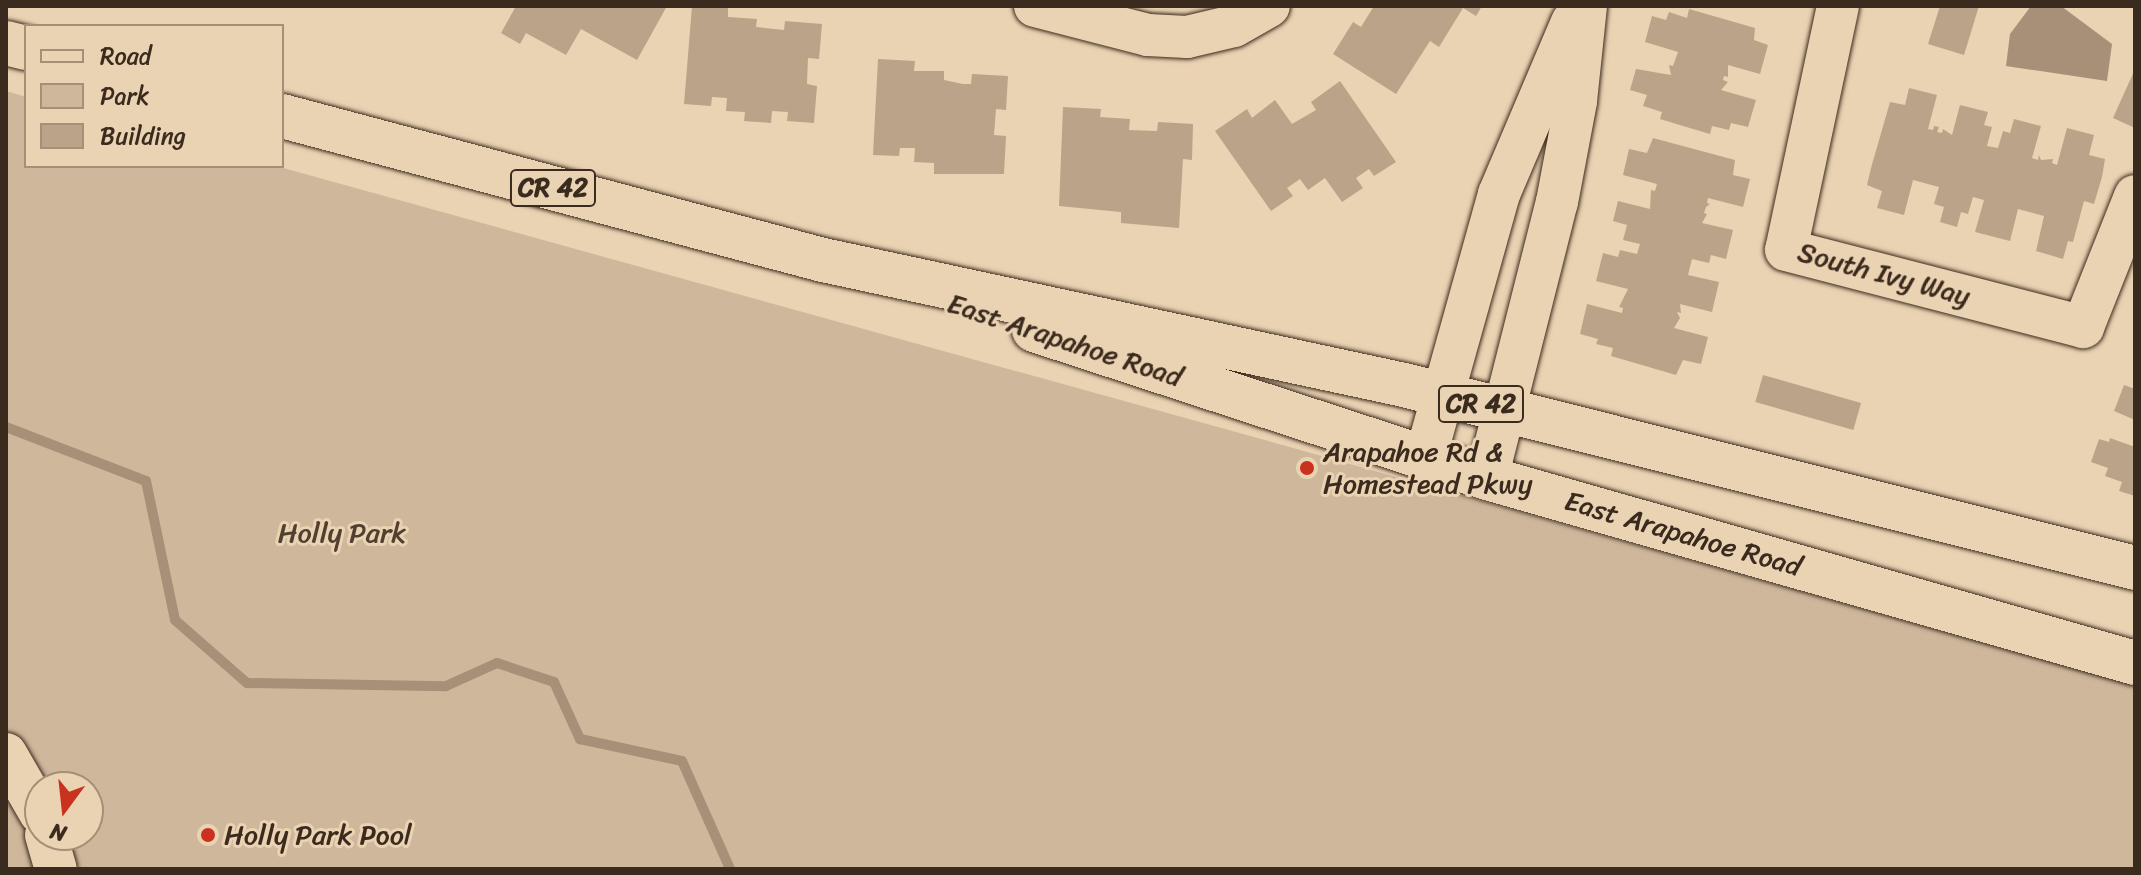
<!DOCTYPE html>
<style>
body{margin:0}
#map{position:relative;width:2141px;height:875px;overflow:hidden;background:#ead3b3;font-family:Sriracha,sans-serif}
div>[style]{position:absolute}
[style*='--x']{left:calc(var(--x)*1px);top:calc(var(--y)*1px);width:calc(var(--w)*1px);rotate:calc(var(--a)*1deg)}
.green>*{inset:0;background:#ceb79b}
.water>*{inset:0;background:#a69078}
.stream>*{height:10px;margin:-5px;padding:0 5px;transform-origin:5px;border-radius:5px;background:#a69078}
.building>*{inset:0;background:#b9a489;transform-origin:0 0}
.roads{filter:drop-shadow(0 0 2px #3b2a1e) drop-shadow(0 0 2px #3b2a1e)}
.minor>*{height:42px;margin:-21px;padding:0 21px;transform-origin:21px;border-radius:21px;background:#ead3b3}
.major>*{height:44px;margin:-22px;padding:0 22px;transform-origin:22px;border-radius:22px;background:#ead3b3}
.dots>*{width:22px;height:22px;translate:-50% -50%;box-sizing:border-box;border:4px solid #ead3b3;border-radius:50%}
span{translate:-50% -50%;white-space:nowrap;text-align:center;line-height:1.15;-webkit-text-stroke:6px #ead3b3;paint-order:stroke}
.shield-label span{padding:2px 6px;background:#ead3b3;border:2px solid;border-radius:6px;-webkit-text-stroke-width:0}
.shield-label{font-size:26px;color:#3b2a1e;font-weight:700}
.street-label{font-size:28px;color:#3b2a1e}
.poi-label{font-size:28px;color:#3b2a1e}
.left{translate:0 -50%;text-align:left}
.park-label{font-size:28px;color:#513f31}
.frame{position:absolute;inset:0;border:8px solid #3b2a1e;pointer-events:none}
.legend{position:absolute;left:24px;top:24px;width:260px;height:144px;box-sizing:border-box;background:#ead3b3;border:2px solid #a48f77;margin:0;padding:10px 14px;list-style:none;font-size:24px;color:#3b2a1e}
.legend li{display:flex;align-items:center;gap:16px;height:40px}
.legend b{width:40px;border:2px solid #a48f77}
.north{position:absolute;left:24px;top:771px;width:80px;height:80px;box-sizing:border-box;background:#ead3b3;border:2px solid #a48f77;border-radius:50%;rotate:195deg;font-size:22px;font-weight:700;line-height:32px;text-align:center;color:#3b2a1e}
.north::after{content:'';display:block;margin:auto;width:28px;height:36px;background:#c8321e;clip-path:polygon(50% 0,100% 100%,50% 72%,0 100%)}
</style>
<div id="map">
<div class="green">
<div style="clip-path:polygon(evenodd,6px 91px,26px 97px,26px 166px,276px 166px,1279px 444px,2135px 686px,2135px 869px,6px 869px,6px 91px,40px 787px,88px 787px,88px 835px,40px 835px,40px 787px)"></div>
</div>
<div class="water">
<div style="clip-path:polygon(2031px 6px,2061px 6px,2112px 44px,2107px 81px,2006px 66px,2010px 34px)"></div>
</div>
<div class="stream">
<div style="--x:6;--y:427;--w:150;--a:21.1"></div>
<div style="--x:146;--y:481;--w:142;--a:78.2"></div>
<div style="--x:175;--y:620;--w:96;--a:41.2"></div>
<div style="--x:247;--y:683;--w:199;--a:0.9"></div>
<div style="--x:446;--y:686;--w:56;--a:-24.3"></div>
<div style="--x:497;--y:663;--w:60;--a:18.4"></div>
<div style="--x:554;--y:682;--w:63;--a:65.5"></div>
<div style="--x:580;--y:739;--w:104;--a:12.2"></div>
<div style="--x:682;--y:761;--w:118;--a:66"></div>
</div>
<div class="building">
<div style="clip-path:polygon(516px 6px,667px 6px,637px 60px,581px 29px,566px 55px,526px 33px,520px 44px,501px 33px)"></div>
<div style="clip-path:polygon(692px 6px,728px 8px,728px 17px,757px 19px,756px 27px,784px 30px,785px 21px,822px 24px,819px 59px,808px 58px,807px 84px,817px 86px,814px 123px,787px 121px,788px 112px,772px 111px,771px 123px,744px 121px,745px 112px,726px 111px,727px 98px,712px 97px,711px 106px,684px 104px)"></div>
<div style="clip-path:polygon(1374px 6px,1386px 8px,1482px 6px,1476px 16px,1463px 8px,1439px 47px,1430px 41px,1396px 94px,1333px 54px,1353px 22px,1361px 27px)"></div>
<div style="clip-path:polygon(1940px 6px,1979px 6px,1964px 55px,1928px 44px)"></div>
<div style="clip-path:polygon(1689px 9px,1755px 28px,1754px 40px,1768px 45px,1760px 74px,1728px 65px,1728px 77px,1724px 76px,1723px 80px,1728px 82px,1721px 90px,1756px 100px,1748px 127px,1731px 123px,1729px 130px,1712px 126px,1710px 134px,1683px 126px,1660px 119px,1662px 112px,1643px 106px,1647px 95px,1630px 90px,1636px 69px,1671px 75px,1669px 65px,1673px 66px,1678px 52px,1645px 42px,1652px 16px,1666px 20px,1669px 12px,1687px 18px)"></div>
<div style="clip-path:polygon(878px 59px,915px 61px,914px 71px,944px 71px,944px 80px,963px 84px,971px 84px,972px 74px,1008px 76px,1006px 110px,996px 109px,994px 135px,1006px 136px,1004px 174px,934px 174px,934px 163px,914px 162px,915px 148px,900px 148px,899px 156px,873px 155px)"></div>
<div style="clip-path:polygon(2135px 69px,2135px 128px,2113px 118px)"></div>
<div style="clip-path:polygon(1340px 81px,1396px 162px,1374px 176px,1369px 169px,1356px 178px,1363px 188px,1342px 202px,1325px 178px,1308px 190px,1300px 179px,1287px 188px,1293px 196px,1271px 211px,1215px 131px,1247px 109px,1252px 118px,1275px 100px,1292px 124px,1316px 110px,1311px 102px)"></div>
<div style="clip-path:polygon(1909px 88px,1937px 95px,1928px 129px,1933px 130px,1934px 126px,1939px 127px,1937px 132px,1942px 133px,1943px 129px,1952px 135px,1960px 105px,1988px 112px,1984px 125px,1992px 127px,1987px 146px,1998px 148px,2003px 131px,2010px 133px,2014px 119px,2041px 126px,2032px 158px,2038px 160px,2039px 155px,2041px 160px,2053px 159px,2052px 163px,2057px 165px,2067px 128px,2094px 135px,2089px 155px,2105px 159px,2102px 177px,2094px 204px,2084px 201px,2073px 242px,2068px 241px,2063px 259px,2036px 251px,2044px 216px,2018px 209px,2010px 241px,1975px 232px,1984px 200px,1973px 197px,1968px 214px,1961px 212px,1957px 227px,1940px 222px,1944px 207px,1934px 204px,1939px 187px,1913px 180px,1904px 215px,1877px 208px,1882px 191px,1867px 185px,1871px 168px,1890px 102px,1905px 105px)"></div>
<div style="clip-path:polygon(1063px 107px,1101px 109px,1100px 117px,1130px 119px,1129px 130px,1157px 131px,1158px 122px,1193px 124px,1192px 160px,1183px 159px,1179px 228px,1121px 223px,1121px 212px,1059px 206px)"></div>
<div style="clip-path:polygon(1653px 138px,1735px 160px,1733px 175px,1750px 179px,1743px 207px,1708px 198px,1707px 203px,1710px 204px,1706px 207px,1704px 213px,1707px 214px,1702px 223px,1733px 230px,1726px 259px,1711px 255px,1709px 263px,1692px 259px,1688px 275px,1719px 282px,1712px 312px,1680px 304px,1681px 313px,1677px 312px,1680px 318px,1674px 328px,1708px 337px,1701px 364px,1683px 360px,1676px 375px,1611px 356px,1613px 348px,1596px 344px,1598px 339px,1580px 334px,1587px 304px,1622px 313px,1623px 308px,1619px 307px,1628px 289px,1596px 281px,1603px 253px,1618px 257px,1620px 250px,1637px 254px,1640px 244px,1623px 240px,1627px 225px,1613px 221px,1618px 201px,1650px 209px,1651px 190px,1655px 191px,1657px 184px,1623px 175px,1629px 149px,1647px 153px)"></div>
<div style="left:1763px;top:375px;width:102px;height:28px;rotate:16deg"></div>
<div style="clip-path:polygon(2124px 385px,2135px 389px,2135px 420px,2114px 411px)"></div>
<div style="clip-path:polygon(2110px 438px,2135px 447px,2135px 496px,2119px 491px,2122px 482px,2105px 476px,2108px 468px,2091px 462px,2099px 439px,2109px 442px)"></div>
</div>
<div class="roads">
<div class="minor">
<div style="--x:1035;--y:6;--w:117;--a:14.4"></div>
<div style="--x:1148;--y:35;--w:39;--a:3"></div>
<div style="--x:1187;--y:37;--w:48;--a:-13.2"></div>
<div style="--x:1234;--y:26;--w:40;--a:-29.7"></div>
<div style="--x:1838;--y:6;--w:249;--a:102"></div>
<div style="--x:1786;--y:250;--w:307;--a:14.5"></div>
<div style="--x:2083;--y:327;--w:141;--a:-68.3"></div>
<div style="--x:1425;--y:459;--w:275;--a:-74.4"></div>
<div style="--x:1499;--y:194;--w:187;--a:-67"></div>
<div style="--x:1487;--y:478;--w:285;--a:-75.8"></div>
<div style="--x:1557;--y:202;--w:103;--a:-79.3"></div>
<div style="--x:1576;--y:101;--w:96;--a:-84"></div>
<div style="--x:6;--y:754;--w:68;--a:60"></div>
<div style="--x:46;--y:835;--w:35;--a:74"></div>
</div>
<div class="major">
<div style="--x:6;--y:43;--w:21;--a:14"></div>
<div style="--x:282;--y:116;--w:560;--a:14.91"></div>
<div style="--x:823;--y:260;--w:594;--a:12.14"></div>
<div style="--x:1404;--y:385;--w:754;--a:14.05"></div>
<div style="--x:1034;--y:330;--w:477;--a:18.1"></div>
<div style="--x:1487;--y:478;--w:674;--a:15.93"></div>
</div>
</div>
<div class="dots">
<div style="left:1307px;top:468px;background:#c8321e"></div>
<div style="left:208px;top:835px;background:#c8321e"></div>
</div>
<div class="shield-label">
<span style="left:553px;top:188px">CR 42</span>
<span style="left:1481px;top:404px">CR 42</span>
</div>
<div class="street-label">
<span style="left:1884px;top:274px;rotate:15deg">South Ivy Way</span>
<span style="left:1065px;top:340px;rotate:18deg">East Arapahoe Road</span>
<span style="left:1683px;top:534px;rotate:16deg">East Arapahoe Road</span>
</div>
<div class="poi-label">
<span class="left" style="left:1323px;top:468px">Arapahoe Rd &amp;<br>Homestead Pkwy</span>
<span class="left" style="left:224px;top:835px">Holly Park Pool</span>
</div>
<div class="park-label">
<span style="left:342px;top:533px">Holly Park</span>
</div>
<div class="frame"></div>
<ul class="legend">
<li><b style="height:10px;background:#ead3b3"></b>Road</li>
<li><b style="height:22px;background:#ceb79b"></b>Park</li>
<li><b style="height:22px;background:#b9a489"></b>Building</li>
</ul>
<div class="north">N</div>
</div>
